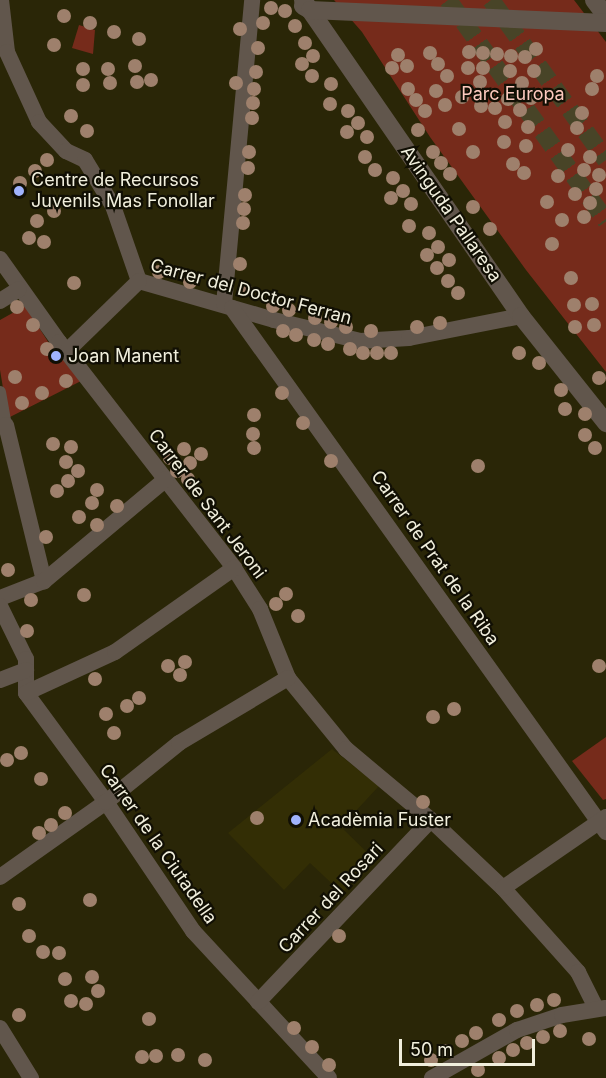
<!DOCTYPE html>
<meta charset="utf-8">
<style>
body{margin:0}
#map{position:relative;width:606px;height:1078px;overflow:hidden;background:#2a2607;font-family:Inter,sans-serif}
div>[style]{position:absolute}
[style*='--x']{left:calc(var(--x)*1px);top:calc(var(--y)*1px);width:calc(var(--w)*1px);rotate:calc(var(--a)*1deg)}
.built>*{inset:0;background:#332e05}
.green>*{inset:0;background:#762b1b}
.trunk-tunnel>*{height:18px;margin-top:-9px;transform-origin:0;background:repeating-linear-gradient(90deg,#484427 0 18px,transparent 0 27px)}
.pedestrian>*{height:12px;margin:-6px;padding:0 6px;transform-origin:6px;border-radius:6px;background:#61564c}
.minor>*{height:16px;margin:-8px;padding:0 8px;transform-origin:8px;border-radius:8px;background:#61564c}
.tertiary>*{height:18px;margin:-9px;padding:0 9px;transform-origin:9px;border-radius:9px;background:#61564c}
.trees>*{width:14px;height:14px;margin:-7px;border-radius:50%;background:#9e806c}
.dots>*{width:16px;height:16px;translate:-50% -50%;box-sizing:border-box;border:3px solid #110f04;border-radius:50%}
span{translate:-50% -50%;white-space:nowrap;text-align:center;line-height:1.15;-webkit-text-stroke:4.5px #110f04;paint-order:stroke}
.park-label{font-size:18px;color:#fdcabe}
.poi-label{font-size:18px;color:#f1efdd}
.left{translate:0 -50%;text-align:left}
.street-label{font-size:18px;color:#f1efdd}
.scale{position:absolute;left:399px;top:1039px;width:136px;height:27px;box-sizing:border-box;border:3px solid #f1efdd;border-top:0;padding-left:8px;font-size:18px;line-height:21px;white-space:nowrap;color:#f1efdd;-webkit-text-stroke:4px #110f04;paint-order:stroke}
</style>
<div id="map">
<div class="built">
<div style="clip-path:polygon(332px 749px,379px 786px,341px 827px,374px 859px,342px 893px,310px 863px,284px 890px,228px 833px)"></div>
</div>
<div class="green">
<div style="clip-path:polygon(334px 0,574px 0,606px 42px,606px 372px,526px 270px,430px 137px,362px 32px)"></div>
<div style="clip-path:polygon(79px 25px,95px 30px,93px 54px,72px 48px)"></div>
<div style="clip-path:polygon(25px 306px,54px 351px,63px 353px,83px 380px,8px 418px,0 370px,0 320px)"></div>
<div style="clip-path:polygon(606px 737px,606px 799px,603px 800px,572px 761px)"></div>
</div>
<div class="trunk-tunnel">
<div style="--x:448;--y:0;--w:272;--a:54.4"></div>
<div style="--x:491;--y:0;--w:197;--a:54.3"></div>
</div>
<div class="pedestrian">
<div style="--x:0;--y:392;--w:34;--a:80"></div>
</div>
<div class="minor">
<div style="--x:1;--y:0;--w:52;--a:83.4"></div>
<div style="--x:7;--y:52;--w:77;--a:65.4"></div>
<div style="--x:39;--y:122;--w:40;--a:47"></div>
<div style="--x:66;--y:151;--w:21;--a:25"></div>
<div style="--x:85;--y:160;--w:54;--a:58.7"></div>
<div style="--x:113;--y:206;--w:79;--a:70.9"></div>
<div style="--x:0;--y:259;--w:102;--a:54.6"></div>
<div style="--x:59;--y:342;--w:286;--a:52.2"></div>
<div style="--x:234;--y:568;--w:49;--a:57.6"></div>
<div style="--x:260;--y:609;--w:74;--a:67.9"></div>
<div style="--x:288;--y:678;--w:92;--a:50.8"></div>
<div style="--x:346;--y:749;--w:111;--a:39.9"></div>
<div style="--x:431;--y:820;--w:99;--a:43.4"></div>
<div style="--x:503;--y:888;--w:113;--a:48.2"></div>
<div style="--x:578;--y:972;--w:40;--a:63.4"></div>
<div style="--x:139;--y:281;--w:141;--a:16.1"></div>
<div style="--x:274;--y:320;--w:89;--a:13.7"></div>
<div style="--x:360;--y:341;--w:49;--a:-3.5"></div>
<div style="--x:409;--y:338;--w:114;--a:-11.1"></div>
<div style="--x:0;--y:301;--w:22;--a:-32"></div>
<div style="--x:224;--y:304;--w:305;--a:-84.7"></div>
<div style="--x:232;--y:308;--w:644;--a:54.48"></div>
<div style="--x:68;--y:350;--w:99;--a:-44.2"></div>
<div style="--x:6;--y:425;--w:161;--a:76.3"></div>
<div style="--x:0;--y:598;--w:47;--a:-21.1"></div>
<div style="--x:44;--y:581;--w:159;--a:-39.9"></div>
<div style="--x:0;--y:606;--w:59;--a:63.9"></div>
<div style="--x:26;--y:659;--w:34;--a:90"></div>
<div style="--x:26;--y:693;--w:135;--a:53.7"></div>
<div style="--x:106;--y:802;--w:156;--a:56"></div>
<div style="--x:193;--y:931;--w:200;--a:47.2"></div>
<div style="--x:0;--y:680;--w:28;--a:-21"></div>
<div style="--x:26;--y:693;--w:98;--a:-24.7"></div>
<div style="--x:115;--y:652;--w:146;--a:-35.2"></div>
<div style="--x:0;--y:877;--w:130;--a:-35.3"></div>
<div style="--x:106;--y:802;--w:94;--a:-38.9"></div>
<div style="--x:179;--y:743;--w:127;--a:-30.8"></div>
<div style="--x:503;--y:888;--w:125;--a:-34.6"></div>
<div style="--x:258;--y:1002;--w:251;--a:-46.5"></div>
<div style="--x:0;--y:1028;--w:59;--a:58.2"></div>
<div style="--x:432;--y:1078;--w:98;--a:-29.5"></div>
<div style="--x:517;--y:1030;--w:47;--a:-18.4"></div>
<div style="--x:562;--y:1015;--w:44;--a:-9.2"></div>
</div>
<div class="tertiary">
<div style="--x:303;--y:0;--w:384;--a:55.4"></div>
<div style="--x:521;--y:316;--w:137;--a:51.5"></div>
<div style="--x:594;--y:0;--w:20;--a:53"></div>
<div style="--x:303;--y:6;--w:8;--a:30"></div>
<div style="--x:310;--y:10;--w:296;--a:2.5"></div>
</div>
<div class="trees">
<div style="left:271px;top:8px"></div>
<div style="left:285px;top:11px"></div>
<div style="left:64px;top:16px"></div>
<div style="left:90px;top:23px"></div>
<div style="left:263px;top:23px"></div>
<div style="left:295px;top:26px"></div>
<div style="left:240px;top:29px"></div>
<div style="left:114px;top:32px"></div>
<div style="left:139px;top:39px"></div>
<div style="left:305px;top:43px"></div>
<div style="left:54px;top:45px"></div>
<div style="left:258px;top:48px"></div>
<div style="left:536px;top:49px"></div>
<div style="left:469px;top:52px"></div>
<div style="left:430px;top:53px"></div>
<div style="left:483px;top:53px"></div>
<div style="left:497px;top:54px"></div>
<div style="left:398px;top:55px"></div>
<div style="left:313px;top:56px"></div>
<div style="left:511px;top:56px"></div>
<div style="left:525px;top:57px"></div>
<div style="left:302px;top:64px"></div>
<div style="left:438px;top:64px"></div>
<div style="left:135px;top:66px"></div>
<div style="left:407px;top:66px"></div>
<div style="left:392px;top:68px"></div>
<div style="left:468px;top:68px"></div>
<div style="left:483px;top:68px"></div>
<div style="left:83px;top:69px"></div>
<div style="left:108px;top:69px"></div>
<div style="left:510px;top:71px"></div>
<div style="left:534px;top:71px"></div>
<div style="left:256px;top:72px"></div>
<div style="left:312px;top:76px"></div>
<div style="left:447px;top:76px"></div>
<div style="left:597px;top:76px"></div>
<div style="left:151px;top:80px"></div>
<div style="left:137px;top:82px"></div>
<div style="left:480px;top:82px"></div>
<div style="left:110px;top:83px"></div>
<div style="left:236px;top:83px"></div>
<div style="left:522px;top:83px"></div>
<div style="left:331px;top:84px"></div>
<div style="left:83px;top:85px"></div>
<div style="left:254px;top:89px"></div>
<div style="left:408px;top:89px"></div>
<div style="left:592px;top:89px"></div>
<div style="left:436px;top:91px"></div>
<div style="left:462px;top:97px"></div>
<div style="left:531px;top:98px"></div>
<div style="left:508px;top:99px"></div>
<div style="left:416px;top:100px"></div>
<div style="left:253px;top:103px"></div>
<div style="left:330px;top:104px"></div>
<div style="left:445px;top:105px"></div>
<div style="left:481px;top:106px"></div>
<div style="left:495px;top:108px"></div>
<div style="left:520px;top:110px"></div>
<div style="left:348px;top:111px"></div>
<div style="left:425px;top:111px"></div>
<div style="left:582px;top:113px"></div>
<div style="left:71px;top:116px"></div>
<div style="left:252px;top:118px"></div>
<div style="left:505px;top:122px"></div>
<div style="left:358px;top:123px"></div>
<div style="left:528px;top:127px"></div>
<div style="left:577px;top:128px"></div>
<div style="left:459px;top:129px"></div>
<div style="left:418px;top:130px"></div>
<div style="left:87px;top:131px"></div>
<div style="left:347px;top:132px"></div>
<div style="left:367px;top:137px"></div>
<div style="left:504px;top:142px"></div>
<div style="left:526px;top:146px"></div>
<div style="left:568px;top:150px"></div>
<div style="left:249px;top:152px"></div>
<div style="left:433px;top:152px"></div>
<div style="left:473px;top:152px"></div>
<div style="left:365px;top:157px"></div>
<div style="left:590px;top:157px"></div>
<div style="left:47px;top:160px"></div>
<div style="left:441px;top:163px"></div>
<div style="left:513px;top:164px"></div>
<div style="left:248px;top:168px"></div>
<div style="left:375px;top:170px"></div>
<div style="left:584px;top:170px"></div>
<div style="left:35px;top:171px"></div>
<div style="left:524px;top:173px"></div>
<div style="left:450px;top:174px"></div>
<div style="left:599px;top:175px"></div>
<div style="left:558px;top:176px"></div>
<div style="left:393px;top:178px"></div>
<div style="left:20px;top:183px"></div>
<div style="left:596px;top:189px"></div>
<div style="left:403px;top:191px"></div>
<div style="left:575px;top:194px"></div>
<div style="left:245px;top:195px"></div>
<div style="left:391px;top:198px"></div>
<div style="left:547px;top:202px"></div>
<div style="left:590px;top:203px"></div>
<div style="left:411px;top:204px"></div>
<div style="left:473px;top:207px"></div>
<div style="left:244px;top:209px"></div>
<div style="left:54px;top:211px"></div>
<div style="left:584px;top:217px"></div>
<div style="left:562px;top:220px"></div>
<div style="left:37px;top:221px"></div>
<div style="left:243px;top:223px"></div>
<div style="left:409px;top:226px"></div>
<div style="left:490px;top:229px"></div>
<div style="left:429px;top:233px"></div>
<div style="left:29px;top:238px"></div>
<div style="left:44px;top:242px"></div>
<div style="left:552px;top:244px"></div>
<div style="left:438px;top:247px"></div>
<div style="left:427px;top:255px"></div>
<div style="left:449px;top:260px"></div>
<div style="left:240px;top:264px"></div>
<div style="left:437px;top:268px"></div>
<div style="left:159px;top:272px"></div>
<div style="left:571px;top:278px"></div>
<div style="left:448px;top:281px"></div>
<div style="left:190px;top:282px"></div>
<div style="left:74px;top:283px"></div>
<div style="left:245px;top:289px"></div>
<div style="left:458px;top:293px"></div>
<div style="left:592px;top:304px"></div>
<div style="left:574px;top:305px"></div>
<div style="left:273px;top:306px"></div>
<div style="left:17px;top:307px"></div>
<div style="left:289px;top:310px"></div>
<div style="left:315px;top:318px"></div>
<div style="left:331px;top:322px"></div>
<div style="left:440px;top:323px"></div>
<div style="left:33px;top:325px"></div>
<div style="left:594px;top:325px"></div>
<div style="left:346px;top:327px"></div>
<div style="left:417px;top:327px"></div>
<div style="left:575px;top:327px"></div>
<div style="left:283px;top:331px"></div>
<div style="left:371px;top:331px"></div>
<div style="left:296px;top:335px"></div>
<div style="left:314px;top:340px"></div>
<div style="left:328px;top:344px"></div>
<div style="left:47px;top:349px"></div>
<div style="left:350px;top:349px"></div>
<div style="left:363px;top:353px"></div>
<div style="left:377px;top:353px"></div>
<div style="left:391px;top:353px"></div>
<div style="left:519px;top:353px"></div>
<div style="left:539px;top:363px"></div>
<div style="left:15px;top:377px"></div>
<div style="left:599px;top:378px"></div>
<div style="left:66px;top:381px"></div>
<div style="left:561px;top:390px"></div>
<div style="left:42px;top:393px"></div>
<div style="left:282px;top:393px"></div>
<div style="left:22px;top:403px"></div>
<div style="left:565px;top:409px"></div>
<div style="left:585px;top:414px"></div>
<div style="left:254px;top:415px"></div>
<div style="left:303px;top:423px"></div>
<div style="left:253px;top:434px"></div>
<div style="left:585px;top:435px"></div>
<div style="left:53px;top:444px"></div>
<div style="left:71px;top:447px"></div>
<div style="left:254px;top:448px"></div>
<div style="left:595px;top:448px"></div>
<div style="left:184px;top:449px"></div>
<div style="left:201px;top:454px"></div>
<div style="left:170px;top:458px"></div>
<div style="left:331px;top:461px"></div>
<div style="left:66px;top:462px"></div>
<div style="left:190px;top:463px"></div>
<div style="left:478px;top:466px"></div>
<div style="left:78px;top:471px"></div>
<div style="left:177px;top:471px"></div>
<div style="left:188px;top:479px"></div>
<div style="left:68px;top:481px"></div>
<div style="left:97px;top:490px"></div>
<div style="left:57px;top:491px"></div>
<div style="left:92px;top:503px"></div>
<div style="left:117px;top:506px"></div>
<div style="left:79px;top:517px"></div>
<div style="left:97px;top:525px"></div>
<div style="left:46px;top:537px"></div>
<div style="left:8px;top:570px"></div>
<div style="left:286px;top:594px"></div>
<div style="left:84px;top:595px"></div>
<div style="left:31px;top:600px"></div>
<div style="left:276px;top:604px"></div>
<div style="left:298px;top:616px"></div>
<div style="left:27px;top:631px"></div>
<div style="left:185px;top:662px"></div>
<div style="left:168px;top:666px"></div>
<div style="left:599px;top:666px"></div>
<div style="left:180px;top:675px"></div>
<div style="left:95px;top:679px"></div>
<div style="left:139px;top:698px"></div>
<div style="left:127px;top:706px"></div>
<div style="left:454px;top:709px"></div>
<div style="left:106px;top:714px"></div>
<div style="left:433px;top:717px"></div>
<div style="left:114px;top:733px"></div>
<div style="left:21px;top:753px"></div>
<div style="left:7px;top:760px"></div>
<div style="left:41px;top:779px"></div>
<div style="left:423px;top:802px"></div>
<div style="left:65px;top:813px"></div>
<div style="left:257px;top:818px"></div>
<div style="left:51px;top:825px"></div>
<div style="left:39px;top:833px"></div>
<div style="left:90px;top:900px"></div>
<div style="left:19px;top:904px"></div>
<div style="left:29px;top:936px"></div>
<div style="left:339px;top:936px"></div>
<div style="left:43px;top:952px"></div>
<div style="left:59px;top:953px"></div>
<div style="left:92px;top:977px"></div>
<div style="left:65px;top:979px"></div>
<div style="left:98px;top:991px"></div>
<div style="left:554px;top:1000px"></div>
<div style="left:71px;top:1001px"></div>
<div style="left:86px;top:1004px"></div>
<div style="left:537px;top:1005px"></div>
<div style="left:517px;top:1011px"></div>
<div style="left:19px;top:1015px"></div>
<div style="left:149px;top:1019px"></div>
<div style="left:499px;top:1020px"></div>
<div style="left:294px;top:1028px"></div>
<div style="left:560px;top:1031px"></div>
<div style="left:476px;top:1033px"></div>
<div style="left:543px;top:1037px"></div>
<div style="left:589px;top:1039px"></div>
<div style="left:462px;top:1041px"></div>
<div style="left:527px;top:1043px"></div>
<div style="left:312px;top:1047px"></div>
<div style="left:513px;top:1050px"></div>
<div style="left:445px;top:1051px"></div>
<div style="left:178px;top:1055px"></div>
<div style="left:156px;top:1056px"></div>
<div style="left:142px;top:1057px"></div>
<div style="left:499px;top:1058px"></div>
<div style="left:205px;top:1060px"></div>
<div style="left:431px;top:1060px"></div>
<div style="left:329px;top:1065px"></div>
<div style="left:478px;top:1070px"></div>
</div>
<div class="dots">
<div style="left:19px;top:191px;background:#a0b3fd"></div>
<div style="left:56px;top:356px;background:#a0b3fd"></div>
<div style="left:296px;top:820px;background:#a0b3fd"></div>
</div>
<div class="park-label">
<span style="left:513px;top:94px">Parc Europa</span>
</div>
<div class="poi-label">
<span class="left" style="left:31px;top:191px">Centre de Recursos<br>Juvenils Mas Fonollar</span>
<span class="left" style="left:68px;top:356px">Joan Manent</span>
<span class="left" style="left:308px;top:820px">Acadèmia Fuster</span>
</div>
<div class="street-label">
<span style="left:451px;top:214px;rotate:55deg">Avinguda Pallaresa</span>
<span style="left:251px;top:292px;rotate:15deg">Carrer del Doctor Ferran</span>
<span style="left:207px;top:504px;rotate:53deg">Carrer de Sant Jeroni</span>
<span style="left:435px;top:558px;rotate:55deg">Carrer de Prat de la Riba</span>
<span style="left:158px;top:844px;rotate:55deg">Carrer de la Ciutadella</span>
<span style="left:331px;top:898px;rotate:-47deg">Carrer del Rosari</span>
</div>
<div class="scale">50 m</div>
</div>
